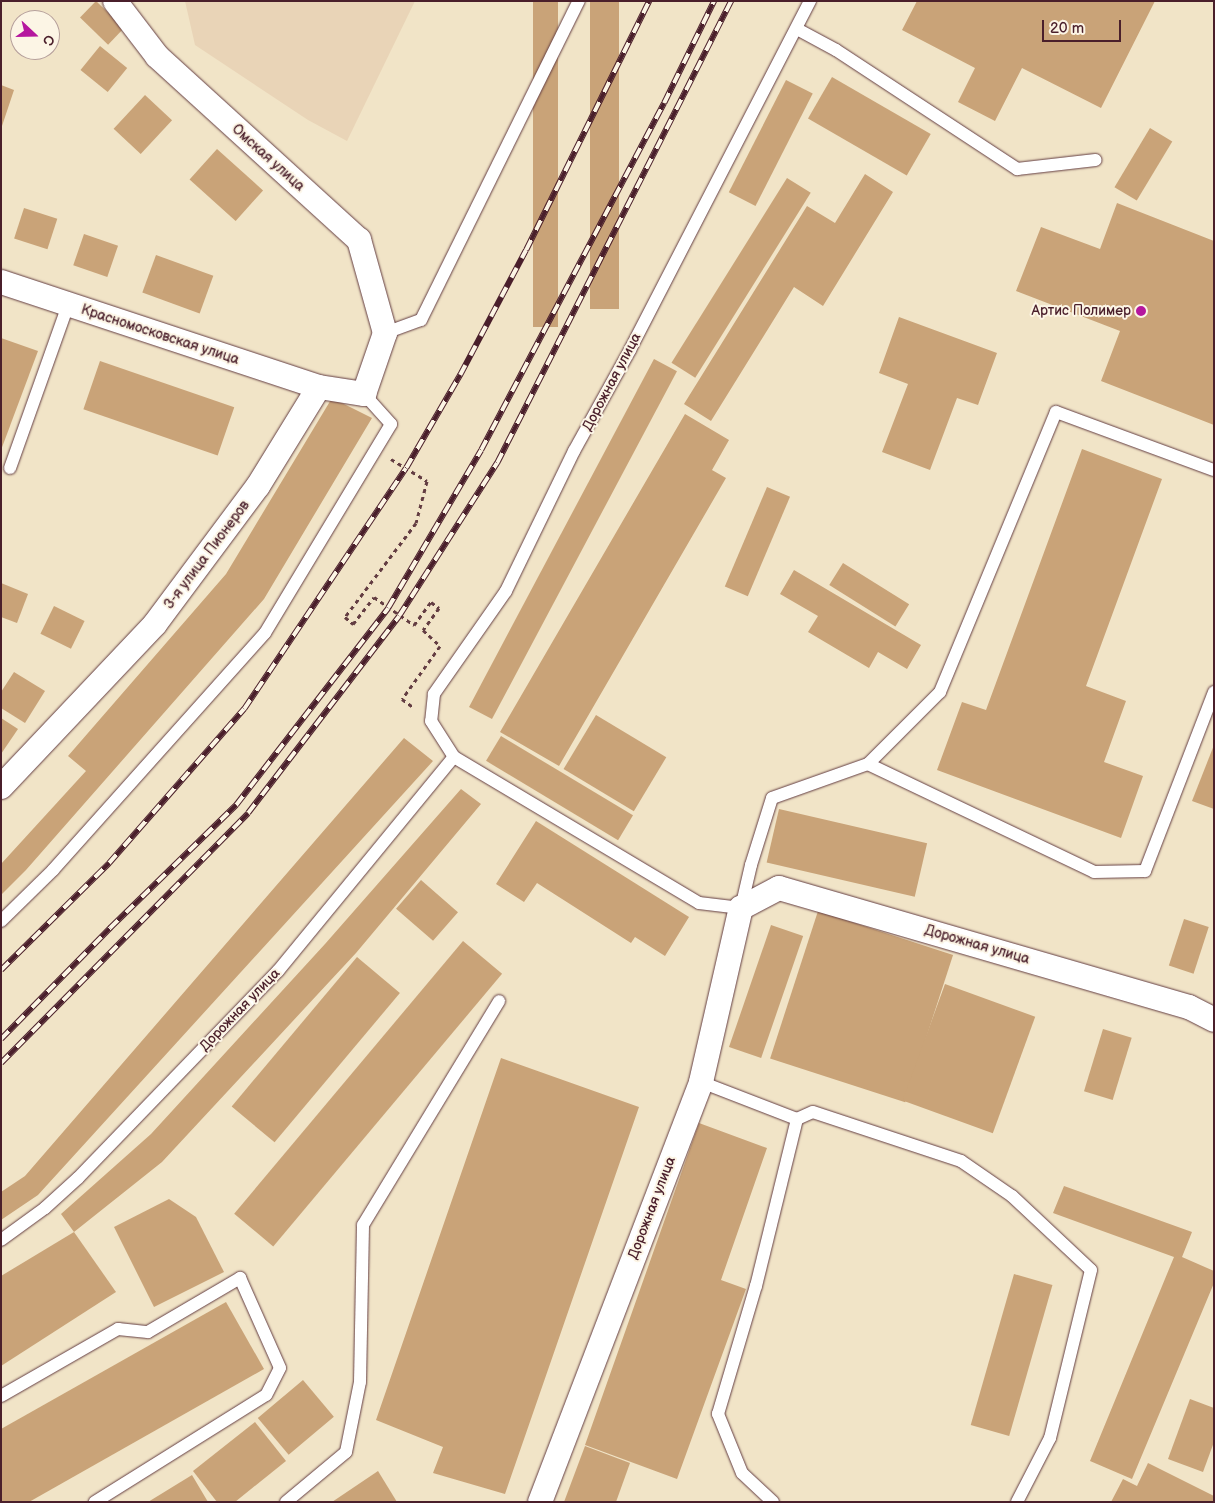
<!DOCTYPE html>
<meta charset="utf-8">
<style>
body{margin:0}
#map{position:relative;width:1215px;height:1503px;overflow:hidden;background:#f1e4c7;font-family:"Balsamiq Sans",sans-serif}
div>[style]{position:absolute}
[style*='--x']{left:calc(var(--x)*1px);top:calc(var(--y)*1px);width:calc(var(--w)*1px);rotate:calc(var(--a)*1deg)}
.built>*{inset:0;background:#e9d4b7}
.building>*{inset:0;background:#c9a378;transform-origin:0 0}
.path>*{height:3px;margin-top:-1.5px;transform-origin:0;background:repeating-linear-gradient(90deg,#633d42 0 4px,transparent 0 8px)}
.roads{filter:drop-shadow(0 0 1px #633d42) drop-shadow(0 0 1px #633d42)}
.lane>*{height:12px;margin:-6px;padding:0 6px;transform-origin:6px;border-radius:6px;background:#fff}
.street>*{height:24px;margin:-12px;padding:0 12px;transform-origin:12px;border-radius:12px;background:#fff}
.rail>*{height:5.5px;margin-top:-2.75px;transform-origin:0;background:repeating-linear-gradient(90deg,#fcf5e5 0 11px,#4a1f2b 0 22px);box-sizing:border-box;border-block:1px solid #4a1f2b}
.dots>*{width:14px;height:14px;translate:-50% -50%;box-sizing:border-box;border:2px solid #fcf5e5;border-radius:50%}
span{translate:-50% -50%;white-space:nowrap;text-align:center;line-height:1.15;-webkit-text-stroke:4px #fcf5e5;paint-order:stroke}
.street-label{font-size:14px;color:#4a1f2b}
.poi-label{font-size:14px;color:#4a1f2b}
.right{translate:-100% -50%;text-align:right}
.frame{position:absolute;inset:0;border:2px solid #4a1f2b;pointer-events:none}
.north{position:absolute;left:10px;top:10px;width:50px;height:50px;box-sizing:border-box;background:#fcf5e5;border:1px solid #b59f9b;border-radius:50%;rotate:111deg;font-size:14px;font-weight:700;line-height:20px;text-align:center;color:#4a1f2b}
.north::after{content:'';display:block;margin:auto;width:18px;height:22px;background:#b5179e;clip-path:polygon(50% 0,100% 100%,50% 72%,0 100%)}
.scale{position:absolute;left:1042px;top:20px;width:79px;height:22px;box-sizing:border-box;border:2px solid #4a1f2b;border-top:0;padding-left:6px;font-size:15px;line-height:18px;white-space:nowrap;color:#4a1f2b;-webkit-text-stroke:4px #fcf5e5;paint-order:stroke}
</style>
<div id="map">
<div class="built">
<div style="clip-path:polygon(185px 1px,415px 1px,347px 141px,308px 120px,195px 45px)"></div>
</div>
<div class="building">
<div style="left:96px;top:1px;width:39px;height:23px;rotate:44deg"></div>
<div style="left:533px;top:1px;width:25px;height:326px"></div>
<div style="left:590px;top:1px;width:29px;height:308px"></div>
<div style="clip-path:polygon(917px 1px,1155px 1px,1101px 108px,1022px 68px,995px 121px,958px 102px,975px 68px,902px 30px)"></div>
<div style="left:100px;top:46px;width:35px;height:31px;rotate:39deg"></div>
<div style="left:832px;top:77px;width:114px;height:48px;rotate:30deg"></div>
<div style="left:786px;top:80px;width:30px;height:126px;rotate:27deg"></div>
<div style="clip-path:polygon(1px 85px,14px 90px,2px 126px,1px 126px)"></div>
<div style="left:145px;top:95px;width:37px;height:46px;rotate:43deg"></div>
<div style="left:1150px;top:128px;width:26px;height:69px;rotate:31deg"></div>
<div style="left:217px;top:149px;width:62px;height:41px;rotate:42deg"></div>
<div style="clip-path:polygon(865px 174px,893px 192px,823px 306px,794px 287px,711px 421px,684px 404px,807px 206px,835px 223px)"></div>
<div style="left:787px;top:178px;width:28px;height:218px;rotate:32deg"></div>
<div style="clip-path:polygon(1117px 203px,1214px 241px,1214px 425px,1101px 381px,1120px 331px,1016px 291px,1041px 227px,1100px 249px)"></div>
<div style="left:24px;top:208px;width:35px;height:32px;rotate:18deg"></div>
<div style="left:84px;top:234px;width:36px;height:33px;rotate:19deg"></div>
<div style="left:156px;top:255px;width:61px;height:40px;rotate:20deg"></div>
<div style="clip-path:polygon(899px 317px,997px 353px,978px 405px,957px 398px,930px 470px,882px 452px,908px 384px,879px 373px)"></div>
<div style="clip-path:polygon(1px 338px,38px 351px,1px 450px)"></div>
<div style="left:654px;top:359px;width:26px;height:394px;rotate:28deg"></div>
<div style="left:100px;top:361px;width:142px;height:51px;rotate:19deg"></div>
<div style="clip-path:polygon(332px 398px,372px 418px,264px 599px,26px 870px,1px 895px,1px 864px,86px 771px,68px 756px,226px 574px)"></div>
<div style="clip-path:polygon(685px 414px,729px 440px,712px 470px,726px 478px,559px 766px,500px 732px)"></div>
<div style="clip-path:polygon(1082px 449px,1162px 479px,1086px 686px,1126px 701px,1104px 762px,1143px 776px,1121px 838px,937px 770px,962px 702px,986px 710px)"></div>
<div style="left:767px;top:487px;width:25px;height:108px;rotate:23deg"></div>
<div style="left:843px;top:563px;width:78px;height:26px;rotate:32deg"></div>
<div style="clip-path:polygon(794px 570px,921px 645px,907px 669px,878px 652px,869px 668px,808px 632px,818px 616px,780px 594px)"></div>
<div style="clip-path:polygon(1px 583px,28px 594px,17px 623px,1px 617px)"></div>
<div style="left:54px;top:606px;width:34px;height:31px;rotate:26deg"></div>
<div style="clip-path:polygon(14px 672px,45px 691px,25px 723px,1px 708px,1px 692px)"></div>
<div style="left:596px;top:715px;width:82px;height:63px;rotate:31deg"></div>
<div style="clip-path:polygon(1px 718px,18px 729px,1px 754px)"></div>
<div style="left:501px;top:736px;width:154px;height:29px;rotate:31deg"></div>
<div style="clip-path:polygon(404px 738px,433px 761px,38px 1195px,1px 1220px,1px 1192px,25px 1176px)"></div>
<div style="clip-path:polygon(1214px 745px,1214px 809px,1192px 801px)"></div>
<div style="clip-path:polygon(461px 789px,481px 804px,356px 953px,162px 1162px,74px 1232px,61px 1214px,151px 1134px,325px 944px)"></div>
<div style="left:779px;top:809px;width:152px;height:55px;rotate:13deg"></div>
<div style="clip-path:polygon(536px 821px,689px 917px,665px 956px,635px 937px,631px 943px,537px 883px,524px 902px,496px 884px)"></div>
<div style="left:421px;top:880px;width:49px;height:38px;rotate:41deg"></div>
<div style="left:818px;top:911px;width:142px;height:155px;rotate:18deg"></div>
<div style="left:1184px;top:919px;width:26px;height:49px;rotate:18deg"></div>
<div style="left:771px;top:925px;width:34px;height:129px;rotate:19deg"></div>
<div style="left:463px;top:941px;width:51px;height:356px;rotate:40deg"></div>
<div style="left:357px;top:957px;width:56px;height:195px;rotate:40deg"></div>
<div style="left:945px;top:984px;width:96px;height:124px;rotate:20deg"></div>
<div style="left:1103px;top:1029px;width:30px;height:65px;rotate:17deg"></div>
<div style="clip-path:polygon(501px 1058px,639px 1107px,505px 1494px,433px 1473px,443px 1447px,376px 1420px)"></div>
<div style="clip-path:polygon(699px 1123px,767px 1148px,721px 1280px,746px 1289px,677px 1479px,585px 1445px)"></div>
<div style="clip-path:polygon(1064px 1186px,1192px 1232px,1182px 1257px,1214px 1271px,1214px 1283px,1132px 1479px,1090px 1461px,1174px 1257px,1053px 1213px)"></div>
<div style="clip-path:polygon(169px 1199px,196px 1217px,224px 1272px,154px 1307px,114px 1227px)"></div>
<div style="clip-path:polygon(74px 1232px,116px 1292px,1px 1366px,1px 1276px)"></div>
<div style="left:1014px;top:1274px;width:40px;height:157px;rotate:16deg"></div>
<div style="clip-path:polygon(226px 1302px,264px 1369px,29px 1502px,1px 1502px,1px 1429px)"></div>
<div style="left:303px;top:1380px;width:48px;height:59px;rotate:50deg"></div>
<div style="clip-path:polygon(1190px 1399px,1214px 1408px,1214px 1442px,1203px 1472px,1168px 1459px)"></div>
<div style="clip-path:polygon(255px 1422px,286px 1461px,235px 1502px,217px 1502px,193px 1471px)"></div>
<div style="clip-path:polygon(585px 1446px,630px 1463px,616px 1502px,564px 1502px)"></div>
<div style="clip-path:polygon(1148px 1463px,1214px 1496px,1214px 1502px,1111px 1502px,1123px 1479px,1137px 1486px)"></div>
<div style="clip-path:polygon(378px 1471px,397px 1502px,332px 1502px)"></div>
<div style="clip-path:polygon(192px 1475px,208px 1502px,148px 1502px)"></div>
</div>
<div class="path">
<div style="--x:391;--y:459;--w:42;--a:31.4"></div>
<div style="--x:427;--y:481;--w:43;--a:104.7"></div>
<div style="--x:416;--y:523;--w:118;--a:127.1"></div>
<div style="--x:345;--y:617;--w:11;--a:41"></div>
<div style="--x:353;--y:624;--w:34;--a:-52"></div>
<div style="--x:374;--y:597;--w:49;--a:35"></div>
<div style="--x:414;--y:625;--w:29;--a:-54"></div>
<div style="--x:431;--y:602;--w:10;--a:37"></div>
<div style="--x:439;--y:608;--w:27;--a:126"></div>
<div style="--x:423;--y:630;--w:23;--a:43"></div>
<div style="--x:440;--y:646;--w:65;--a:125.6"></div>
<div style="--x:402;--y:699;--w:14;--a:36"></div>
</div>
<div class="roads">
<div class="lane">
<div style="--x:810;--y:1;--w:393;--a:117.3"></div>
<div style="--x:630;--y:350;--w:115;--a:119"></div>
<div style="--x:574;--y:451;--w:156;--a:115.9"></div>
<div style="--x:506;--y:591;--w:126;--a:125"></div>
<div style="--x:434;--y:694;--w:27;--a:96"></div>
<div style="--x:431;--y:721;--w:43;--a:57.4"></div>
<div style="--x:454;--y:757;--w:285;--a:30.8"></div>
<div style="--x:699;--y:903;--w:42;--a:6.8"></div>
<div style="--x:741;--y:908;--w:44;--a:-76.9"></div>
<div style="--x:751;--y:865;--w:70;--a:-72.6"></div>
<div style="--x:772;--y:798;--w:102;--a:-19.5"></div>
<div style="--x:868;--y:764;--w:102;--a:-45"></div>
<div style="--x:940;--y:692;--w:303;--a:-67.5"></div>
<div style="--x:1056;--y:412;--w:168;--a:20.2"></div>
<div style="--x:797;--y:29;--w:44;--a:28.3"></div>
<div style="--x:836;--y:50;--w:217;--a:33.3"></div>
<div style="--x:1017;--y:169;--w:79;--a:-6.6"></div>
<div style="--x:385;--y:333;--w:38;--a:-20"></div>
<div style="--x:421;--y:320;--w:356;--a:-63.7"></div>
<div style="--x:10;--y:468;--w:173;--a:-70.4"></div>
<div style="--x:868;--y:764;--w:250;--a:25.5"></div>
<div style="--x:1094;--y:872;--w:51;--a:-1.1"></div>
<div style="--x:1145;--y:871;--w:192;--a:-68.9"></div>
<div style="--x:1;--y:921;--w:73;--a:-44.4"></div>
<div style="--x:53;--y:870;--w:318;--a:-48.2"></div>
<div style="--x:265;--y:633;--w:244;--a:-58.9"></div>
<div style="--x:391;--y:424;--w:40;--a:-132"></div>
<div style="--x:701;--y:1082;--w:103;--a:21.1"></div>
<div style="--x:797;--y:1119;--w:17;--a:-24"></div>
<div style="--x:813;--y:1112;--w:156;--a:18.3"></div>
<div style="--x:961;--y:1161;--w:62;--a:34.5"></div>
<div style="--x:1012;--y:1196;--w:108;--a:43.1"></div>
<div style="--x:1091;--y:1270;--w:173;--a:103.7"></div>
<div style="--x:1050;--y:1438;--w:72;--a:117.3"></div>
<div style="--x:1;--y:1240;--w:54;--a:-36"></div>
<div style="--x:45;--y:1208;--w:45;--a:-42.3"></div>
<div style="--x:78;--y:1178;--w:288;--a:-46"></div>
<div style="--x:278;--y:971;--w:277;--a:-50.6"></div>
<div style="--x:1;--y:1396;--w:135;--a:-29.8"></div>
<div style="--x:118;--y:1329;--w:30;--a:6"></div>
<div style="--x:148;--y:1332;--w:107;--a:-30.4"></div>
<div style="--x:240;--y:1278;--w:98;--a:66"></div>
<div style="--x:280;--y:1368;--w:30;--a:117"></div>
<div style="--x:266;--y:1395;--w:202;--a:148"></div>
<div style="--x:286;--y:1502;--w:78;--a:-39.8"></div>
<div style="--x:346;--y:1452;--w:71;--a:-78.7"></div>
<div style="--x:360;--y:1382;--w:157;--a:-88.9"></div>
<div style="--x:363;--y:1225;--w:262;--a:-58.7"></div>
<div style="--x:773;--y:1502;--w:42;--a:-136.9"></div>
<div style="--x:742;--y:1473;--w:64;--a:-112.1"></div>
<div style="--x:718;--y:1414;--w:134;--a:-73.5"></div>
<div style="--x:756;--y:1286;--w:172;--a:-76.2"></div>
</div>
<div class="street">
<div style="--x:1;--y:282;--w:335;--a:18.3"></div>
<div style="--x:1;--y:787;--w:224;--a:-46.6"></div>
<div style="--x:155;--y:624;--w:172;--a:-53.3"></div>
<div style="--x:258;--y:486;--w:116;--a:-58.4"></div>
<div style="--x:319;--y:387;--w:46;--a:8.8"></div>
<div style="--x:364;--y:394;--w:65;--a:-71"></div>
<div style="--x:385;--y:333;--w:97;--a:-105.6"></div>
<div style="--x:359;--y:240;--w:273;--a:-137.7"></div>
<div style="--x:157;--y:56;--w:69;--a:-127.4"></div>
<div style="--x:540;--y:1502;--w:450;--a:-69"></div>
<div style="--x:701;--y:1082;--w:179;--a:-77.1"></div>
<div style="--x:741;--y:908;--w:43;--a:-27.8"></div>
<div style="--x:779;--y:888;--w:427;--a:16.2"></div>
<div style="--x:1189;--y:1007;--w:28;--a:27"></div>
</div>
</div>
<div class="rail">
<div style="--x:1;--y:970;--w:152;--a:-44.7"></div>
<div style="--x:109;--y:863;--w:205;--a:-48.8"></div>
<div style="--x:244;--y:709;--w:290;--a:-56.1"></div>
<div style="--x:406;--y:468;--w:108;--a:-59.9"></div>
<div style="--x:460;--y:375;--w:141;--a:-62.2"></div>
<div style="--x:526;--y:250;--w:278;--a:-63.7"></div>
<div style="--x:1;--y:1039;--w:156;--a:-45.5"></div>
<div style="--x:110;--y:928;--w:176;--a:-44.3"></div>
<div style="--x:236;--y:805;--w:249;--a:-52.3"></div>
<div style="--x:388;--y:608;--w:183;--a:-59.5"></div>
<div style="--x:481;--y:450;--w:392;--a:-62.2"></div>
<div style="--x:664;--y:103;--w:114;--a:-63.9"></div>
<div style="--x:1;--y:1063;--w:351;--a:-45.3"></div>
<div style="--x:248;--y:813;--w:248;--a:-52.5"></div>
<div style="--x:399;--y:616;--w:182;--a:-57.4"></div>
<div style="--x:497;--y:463;--w:518;--a:-63.14"></div>
</div>
<div class="dots">
<div style="left:1141px;top:311px;background:#b5179e"></div>
</div>
<div class="street-label">
<span style="left:268px;top:158px;rotate:42deg">Омская улица</span>
<span style="left:160px;top:335px;rotate:18deg">Красномосковская улица</span>
<span style="left:612px;top:382px;rotate:-62deg">Дорожная улица</span>
<span style="left:207px;top:555px;rotate:-53deg">3-я улица Пионеров</span>
<span style="left:977px;top:945px;rotate:16deg">Дорожная улица</span>
<span style="left:240px;top:1010px;rotate:-46deg">Дорожная улица</span>
<span style="left:652px;top:1208px;rotate:-69deg">Дорожная улица</span>
</div>
<div class="poi-label">
<span class="right" style="left:1131px;top:311px">Артис Полимер</span>
</div>
<div class="frame"></div>
<div class="north">С</div>
<div class="scale">20 m</div>
</div>
